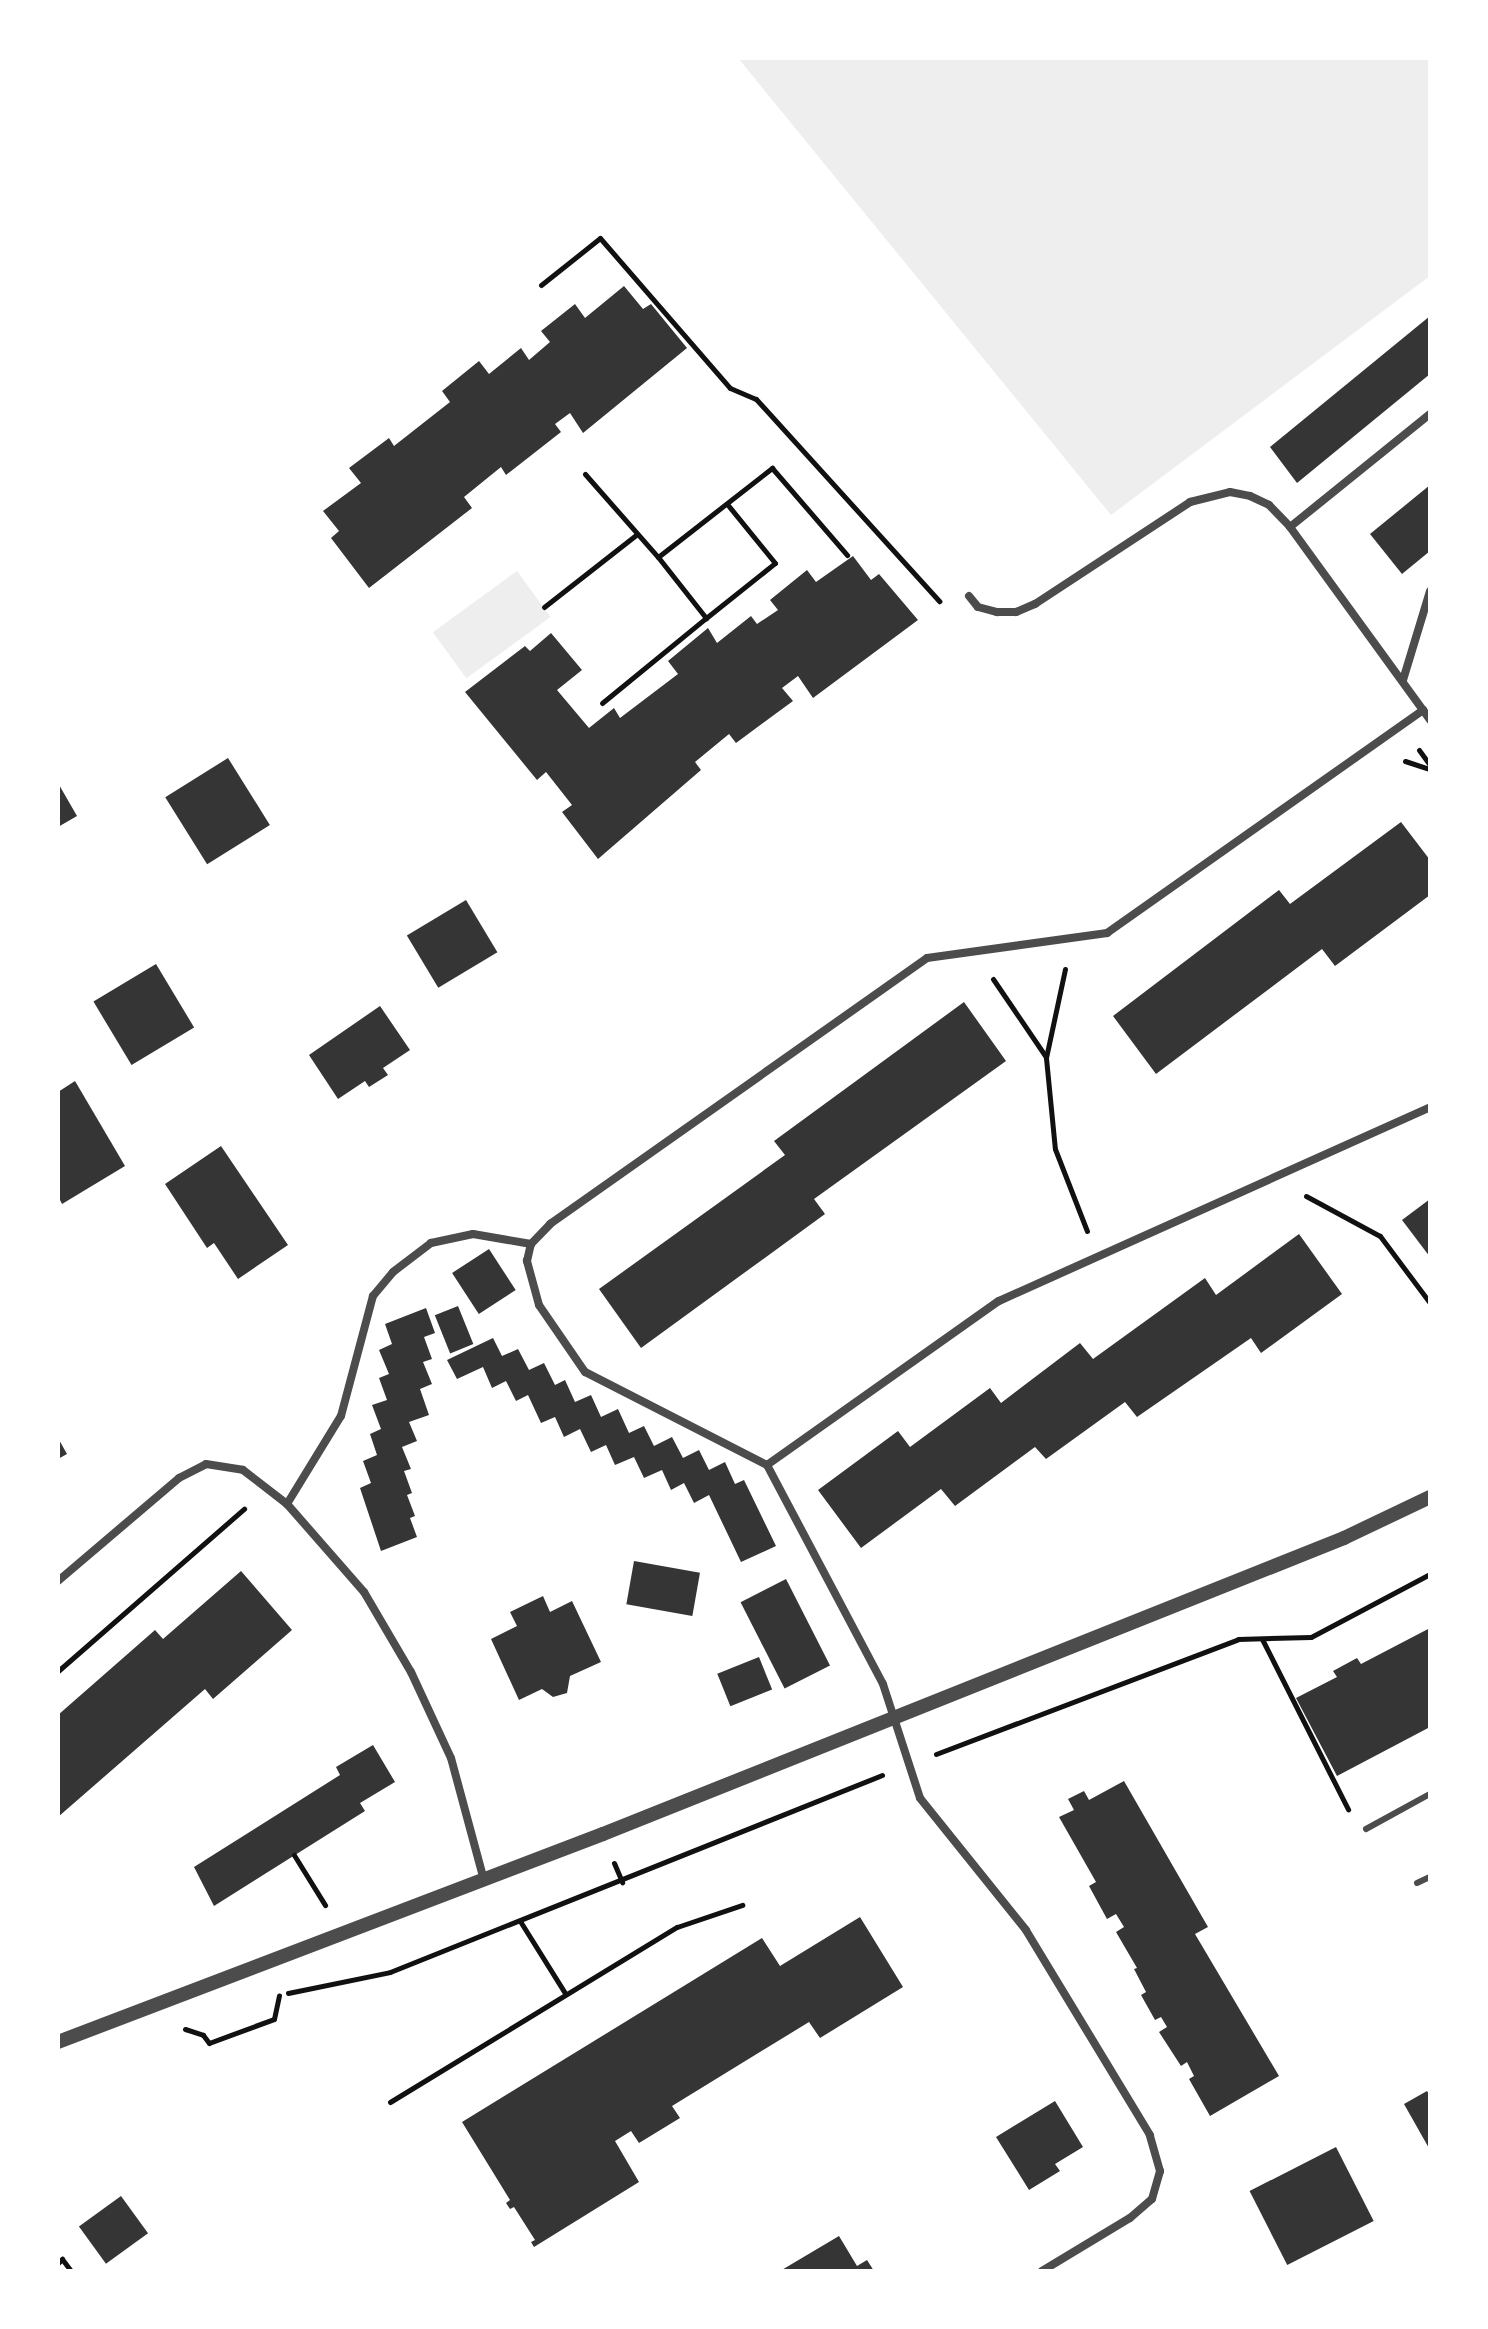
<!DOCTYPE html>
<style>
body{margin:0}
#map{position:relative;width:1488px;height:2329px;overflow:hidden;background:#fff;font-family:Montserrat,sans-serif}
div>[style]{position:absolute}
[style*='--x']{left:calc(var(--x)*1px);top:calc(var(--y)*1px);width:calc(var(--w)*1px);rotate:calc(var(--a)*1deg)}
.green>*{inset:0;background:#eee;transform-origin:0 0}
.building>*{inset:0;background:#353535;transform-origin:0 0}
.path>*{height:5px;margin:-2.5px;padding:0 2.5px;transform-origin:2.5px;border-radius:2.5px;background:#111}
.service>*{height:6px;margin:-3px;padding:0 3px;transform-origin:3px;border-radius:3px;background:#4c4c4c}
.minor>*{height:8px;margin:-4px;padding:0 4px;transform-origin:4px;border-radius:4px;background:#4c4c4c}
.tertiary>*{height:14px;margin:-7px;padding:0 7px;transform-origin:7px;border-radius:7px;background:#4c4c4c}
span{translate:-50% -50%;white-space:nowrap;text-align:center;line-height:1.15;-webkit-text-stroke:8px #fff;paint-order:stroke}
.frame{position:absolute;inset:0;border:60px solid #fff;pointer-events:none}
</style>
<div id="map">
<div class="green">
<div style="clip-path:polygon(738px 58px,1430px 58px,1430px 276px,1111px 515px)"></div>
<div style="left:517px;top:571px;width:57px;height:104px;rotate:54deg"></div>
</div>
<div class="building">
<div style="clip-path:polygon(624px 286px,643px 309px,651px 304px,687px 348px,583px 433px,570px 413px,555px 424px,561px 432px,506px 475px,501px 467px,464px 497px,472px 508px,369px 588px,331px 538px,339px 531px,323px 511px,361px 483px,349px 468px,389px 438px,394px 446px,450px 402px,442px 391px,479px 361px,489px 374px,521px 348px,529px 360px,550px 342px,541px 331px,575px 304px,585px 318px)"></div>
<div style="clip-path:polygon(1430px 316px,1430px 374px,1297px 483px,1270px 447px)"></div>
<div style="clip-path:polygon(1430px 485px,1430px 551px,1402px 574px,1370px 534px)"></div>
<div style="clip-path:polygon(853px 556px,871px 580px,879px 574px,918px 620px,813px 698px,798px 676px,782px 688px,793px 701px,736px 743px,729px 734px,695px 762px,701px 770px,598px 859px,562px 812px,572px 805px,546px 772px,537px 780px,465px 692px,525px 646px,530px 651px,551px 633px,582px 670px,557px 690px,589px 728px,614px 708px,620px 718px,678px 674px,668px 661px,708px 628px,717px 643px,751px 616px,757px 624px,778px 610px,770px 600px,807px 570px,816px 582px)"></div>
<div style="left:228px;top:758px;width:79px;height:74px;rotate:58deg"></div>
<div style="clip-path:polygon(58px 783px,77px 816px,58px 827px)"></div>
<div style="clip-path:polygon(1401px 822px,1430px 860px,1430px 895px,1335px 966px,1322px 949px,1156px 1074px,1113px 1016px,1279px 890px,1290px 904px)"></div>
<div style="left:466px;top:900px;width:61px;height:69px;rotate:59deg"></div>
<div style="left:156px;top:964px;width:74px;height:73px;rotate:59deg"></div>
<div style="clip-path:polygon(964px 1002px,1006px 1061px,814px 1199px,825px 1214px,641px 1348px,599px 1289px,785px 1155px,774px 1141px)"></div>
<div style="clip-path:polygon(380px 1006px,410px 1050px,383px 1068px,388px 1075px,369px 1087px,365px 1081px,338px 1099px,309px 1055px)"></div>
<div style="clip-path:polygon(75px 1081px,125px 1166px,62px 1204px,58px 1196px,58px 1092px)"></div>
<div style="clip-path:polygon(221px 1146px,288px 1245px,238px 1279px,214px 1243px,207px 1248px,165px 1184px)"></div>
<div style="clip-path:polygon(1430px 1199px,1430px 1257px,1402px 1220px)"></div>
<div style="clip-path:polygon(1299px 1234px,1342px 1294px,1261px 1353px,1251px 1338px,1137px 1417px,1125px 1402px,1046px 1459px,1035px 1447px,955px 1506px,941px 1489px,861px 1548px,818px 1490px,898px 1431px,910px 1447px,990px 1388px,1001px 1403px,1080px 1343px,1093px 1359px,1205px 1278px,1216px 1295px)"></div>
<div style="left:489px;top:1249px;width:49px;height:44px;rotate:57deg"></div>
<div style="left:458px;top:1306px;width:41px;height:25px;rotate:68deg"></div>
<div style="clip-path:polygon(426px 1308px,435px 1333px,424px 1337px,432px 1359px,423px 1362px,432px 1384px,420px 1389px,429px 1415px,409px 1422px,417px 1441px,402px 1447px,411px 1469px,404px 1471px,412px 1493px,407px 1495px,415px 1516px,410px 1518px,417px 1537px,381px 1551px,360px 1488px,371px 1483px,363px 1461px,377px 1455px,370px 1434px,381px 1429px,372px 1405px,387px 1400px,379px 1378px,389px 1374px,379px 1350px,392px 1344px,385px 1324px)"></div>
<div style="clip-path:polygon(493px 1338px,502px 1356px,518px 1349px,529px 1370px,544px 1363px,555px 1385px,565px 1380px,575px 1402px,591px 1395px,601px 1417px,618px 1409px,629px 1433px,644px 1426px,654px 1446px,672px 1437px,683px 1458px,699px 1450px,709px 1470px,725px 1462px,735px 1484px,744px 1480px,776px 1546px,741px 1562px,709px 1495px,694px 1503px,684px 1483px,671px 1490px,662px 1470px,644px 1478px,634px 1457px,615px 1465px,606px 1445px,591px 1452px,580px 1429px,564px 1437px,555px 1417px,541px 1423px,528px 1395px,516px 1401px,506px 1381px,492px 1388px,483px 1367px,457px 1379px,447px 1360px)"></div>
<div style="clip-path:polygon(58px 1438px,67px 1454px,58px 1459px)"></div>
<div style="left:634px;top:1561px;width:67px;height:44px;rotate:10deg"></div>
<div style="clip-path:polygon(241px 1571px,292px 1630px,213px 1699px,205px 1689px,58px 1817px,58px 1715px,155px 1630px,163px 1639px)"></div>
<div style="left:786px;top:1579px;width:97px;height:51px;rotate:63deg"></div>
<div style="clip-path:polygon(543px 1596px,550px 1612px,572px 1601px,601px 1662px,570px 1676px,567px 1693px,553px 1697px,542px 1689px,519px 1700px,491px 1639px,517px 1626px,510px 1612px)"></div>
<div style="clip-path:polygon(1430px 1628px,1430px 1727px,1337px 1776px,1296px 1698px,1337px 1677px,1333px 1671px,1357px 1658px,1361px 1664px)"></div>
<div style="left:759px;top:1657px;width:35px;height:45px;rotate:68deg"></div>
<div style="clip-path:polygon(373px 1745px,395px 1782px,360px 1803px,365px 1811px,214px 1906px,194px 1867px,340px 1775px,336px 1767px)"></div>
<div style="clip-path:polygon(1124px 1781px,1208px 1927px,1195px 1934px,1279px 2076px,1210px 2116px,1189px 2079px,1194px 2076px,1187px 2062px,1181px 2066px,1159px 2032px,1167px 2027px,1161px 2017px,1155px 2020px,1141px 1995px,1146px 1992px,1134px 1969px,1137px 1968px,1116px 1932px,1124px 1927px,1116px 1914px,1107px 1919px,1089px 1886px,1096px 1882px,1059px 1817px,1074px 1810px,1068px 1799px,1084px 1791px,1089px 1800px)"></div>
<div style="clip-path:polygon(860px 1917px,903px 1987px,820px 2038px,809px 2022px,672px 2106px,680px 2118px,639px 2143px,631px 2131px,615px 2141px,639px 2182px,534px 2247px,531px 2242px,535px 2240px,514px 2207px,510px 2209px,506px 2203px,510px 2200px,462px 2122px,762px 1938px,780px 1966px)"></div>
<div style="clip-path:polygon(1427px 2091px,1430px 2096px,1430px 2150px,1404px 2104px)"></div>
<div style="clip-path:polygon(1055px 2101px,1083px 2147px,1055px 2164px,1060px 2171px,1029px 2190px,996px 2137px)"></div>
<div style="left:1336px;top:2147px;width:83px;height:97px;rotate:63deg"></div>
<div style="left:121px;top:2196px;width:46px;height:52px;rotate:54deg"></div>
<div style="clip-path:polygon(839px 2236px,857px 2266px,867px 2260px,874px 2271px,780px 2271px)"></div>
</div>
<div class="path">
<div style="--x:541;--y:285;--w:75;--a:-38.5"></div>
<div style="--x:600;--y:238;--w:198;--a:49.1"></div>
<div style="--x:730;--y:388;--w:28;--a:23"></div>
<div style="--x:756;--y:399;--w:273;--a:47.8"></div>
<div style="--x:585;--y:474;--w:111;--a:48.7"></div>
<div style="--x:658;--y:557;--w:145;--a:-38"></div>
<div style="--x:772;--y:468;--w:115;--a:49.2"></div>
<div style="--x:658;--y:557;--w:78;--a:51.8"></div>
<div style="--x:706;--y:618;--w:88;--a:-38.6"></div>
<div style="--x:775;--y:563;--w:76;--a:-129.1"></div>
<div style="--x:544;--y:607;--w:118;--a:-38.1"></div>
<div style="--x:602;--y:703;--w:134;--a:-39.3"></div>
<div style="--x:1419;--y:750;--w:19;--a:54"></div>
<div style="--x:1405;--y:761;--w:26;--a:18"></div>
<div style="--x:1065;--y:969;--w:91;--a:102.1"></div>
<div style="--x:1046;--y:1058;--w:91;--a:84.4"></div>
<div style="--x:1055;--y:1149;--w:88;--a:68.7"></div>
<div style="--x:993;--y:979;--w:94;--a:55.8"></div>
<div style="--x:1306;--y:1196;--w:84;--a:28.4"></div>
<div style="--x:1380;--y:1236;--w:84;--a:53.3"></div>
<div style="--x:1262;--y:1639;--w:191;--a:63.2"></div>
<div style="--x:58;--y:1671;--w:247;--a:-41.1"></div>
<div style="--x:936;--y:1754;--w:323;--a:-20.8"></div>
<div style="--x:1238;--y:1639;--w:73;--a:-1.6"></div>
<div style="--x:1311;--y:1637;--w:135;--a:-27.9"></div>
<div style="--x:294;--y:1855;--w:59;--a:58.2"></div>
<div style="--x:614;--y:1863;--w:21;--a:67"></div>
<div style="--x:520;--y:1921;--w:85;--a:58"></div>
<div style="--x:288;--y:1993;--w:104;--a:-11.6"></div>
<div style="--x:390;--y:1972;--w:530;--a:-21.82"></div>
<div style="--x:185;--y:2029;--w:19;--a:18"></div>
<div style="--x:203;--y:2035;--w:10;--a:53"></div>
<div style="--x:209;--y:2043;--w:69;--a:-20.3"></div>
<div style="--x:274;--y:2019;--w:24;--a:-78"></div>
<div style="--x:390;--y:2102;--w:336;--a:-31.4"></div>
<div style="--x:677;--y:1927;--w:69;--a:-18.7"></div>
<div style="--x:58;--y:2263;--w:6;--a:-45"></div>
<div style="--x:62;--y:2259;--w:15;--a:53"></div>
</div>
<div class="service">
<div style="--x:1366;--y:1829;--w:73;--a:-28.7"></div>
<div style="--x:1417;--y:1883;--w:14;--a:-25"></div>
</div>
<div class="minor">
<div style="--x:1290;--y:527;--w:180;--a:-38.9"></div>
<div style="--x:969;--y:596;--w:14;--a:51"></div>
<div style="--x:978;--y:607;--w:20;--a:15"></div>
<div style="--x:997;--y:612;--w:19;--a:0"></div>
<div style="--x:1016;--y:612;--w:21;--a:-23"></div>
<div style="--x:1035;--y:604;--w:186;--a:-33.3"></div>
<div style="--x:1190;--y:502;--w:41;--a:-14"></div>
<div style="--x:1230;--y:492;--w:20;--a:11"></div>
<div style="--x:1250;--y:496;--w:21;--a:25"></div>
<div style="--x:1269;--y:505;--w:30;--a:46"></div>
<div style="--x:1290;--y:527;--w:226;--a:54"></div>
<div style="--x:1403;--y:680;--w:93;--a:-73.1"></div>
<div style="--x:767;--y:1465;--w:284;--a:-35.3"></div>
<div style="--x:999;--y:1301;--w:473;--a:-24.2"></div>
<div style="--x:287;--y:1504;--w:103;--a:-58.5"></div>
<div style="--x:341;--y:1416;--w:124;--a:-75.1"></div>
<div style="--x:373;--y:1296;--w:31;--a:-50"></div>
<div style="--x:393;--y:1272;--w:48;--a:-37.3"></div>
<div style="--x:431;--y:1243;--w:43;--a:-12.1"></div>
<div style="--x:473;--y:1234;--w:59;--a:9.8"></div>
<div style="--x:58;--y:1581;--w:159;--a:-40.4"></div>
<div style="--x:179;--y:1478;--w:30;--a:-27"></div>
<div style="--x:206;--y:1464;--w:37;--a:9"></div>
<div style="--x:243;--y:1470;--w:56;--a:37.7"></div>
<div style="--x:287;--y:1504;--w:117;--a:48.8"></div>
<div style="--x:364;--y:1592;--w:93;--a:59.6"></div>
<div style="--x:411;--y:1672;--w:95;--a:65.1"></div>
<div style="--x:451;--y:1758;--w:126;--a:74.9"></div>
<div style="--x:1042;--y:2271;--w:103;--a:-31.1"></div>
<div style="--x:1130;--y:2218;--w:29;--a:-41"></div>
<div style="--x:1152;--y:2199;--w:29;--a:-74"></div>
<div style="--x:1160;--y:2171;--w:37;--a:-106"></div>
<div style="--x:1150;--y:2135;--w:240;--a:-121.2"></div>
<div style="--x:1026;--y:1930;--w:169;--a:-128.8"></div>
<div style="--x:920;--y:1798;--w:120;--a:-108"></div>
<div style="--x:883;--y:1684;--w:248;--a:-117.9"></div>
<div style="--x:767;--y:1465;--w:204;--a:-152.9"></div>
<div style="--x:585;--y:1372;--w:81;--a:-124.5"></div>
<div style="--x:539;--y:1305;--w:46;--a:-105.3"></div>
<div style="--x:527;--y:1261;--w:17;--a:-77"></div>
<div style="--x:531;--y:1244;--w:28;--a:-46"></div>
<div style="--x:550;--y:1224;--w:461;--a:-35.2"></div>
<div style="--x:927;--y:958;--w:182;--a:-7.9"></div>
<div style="--x:1107;--y:933;--w:387;--a:-35.2"></div>
<div style="--x:1423;--y:710;--w:12;--a:55"></div>
</div>
<div class="tertiary">
<div style="--x:58;--y:2042;--w:583;--a:-20.89"></div>
<div style="--x:603;--y:1834;--w:798;--a:-21.77"></div>
<div style="--x:1344;--y:1538;--w:95;--a:-25.5"></div>
</div>
<div class="frame"></div>
</div>
